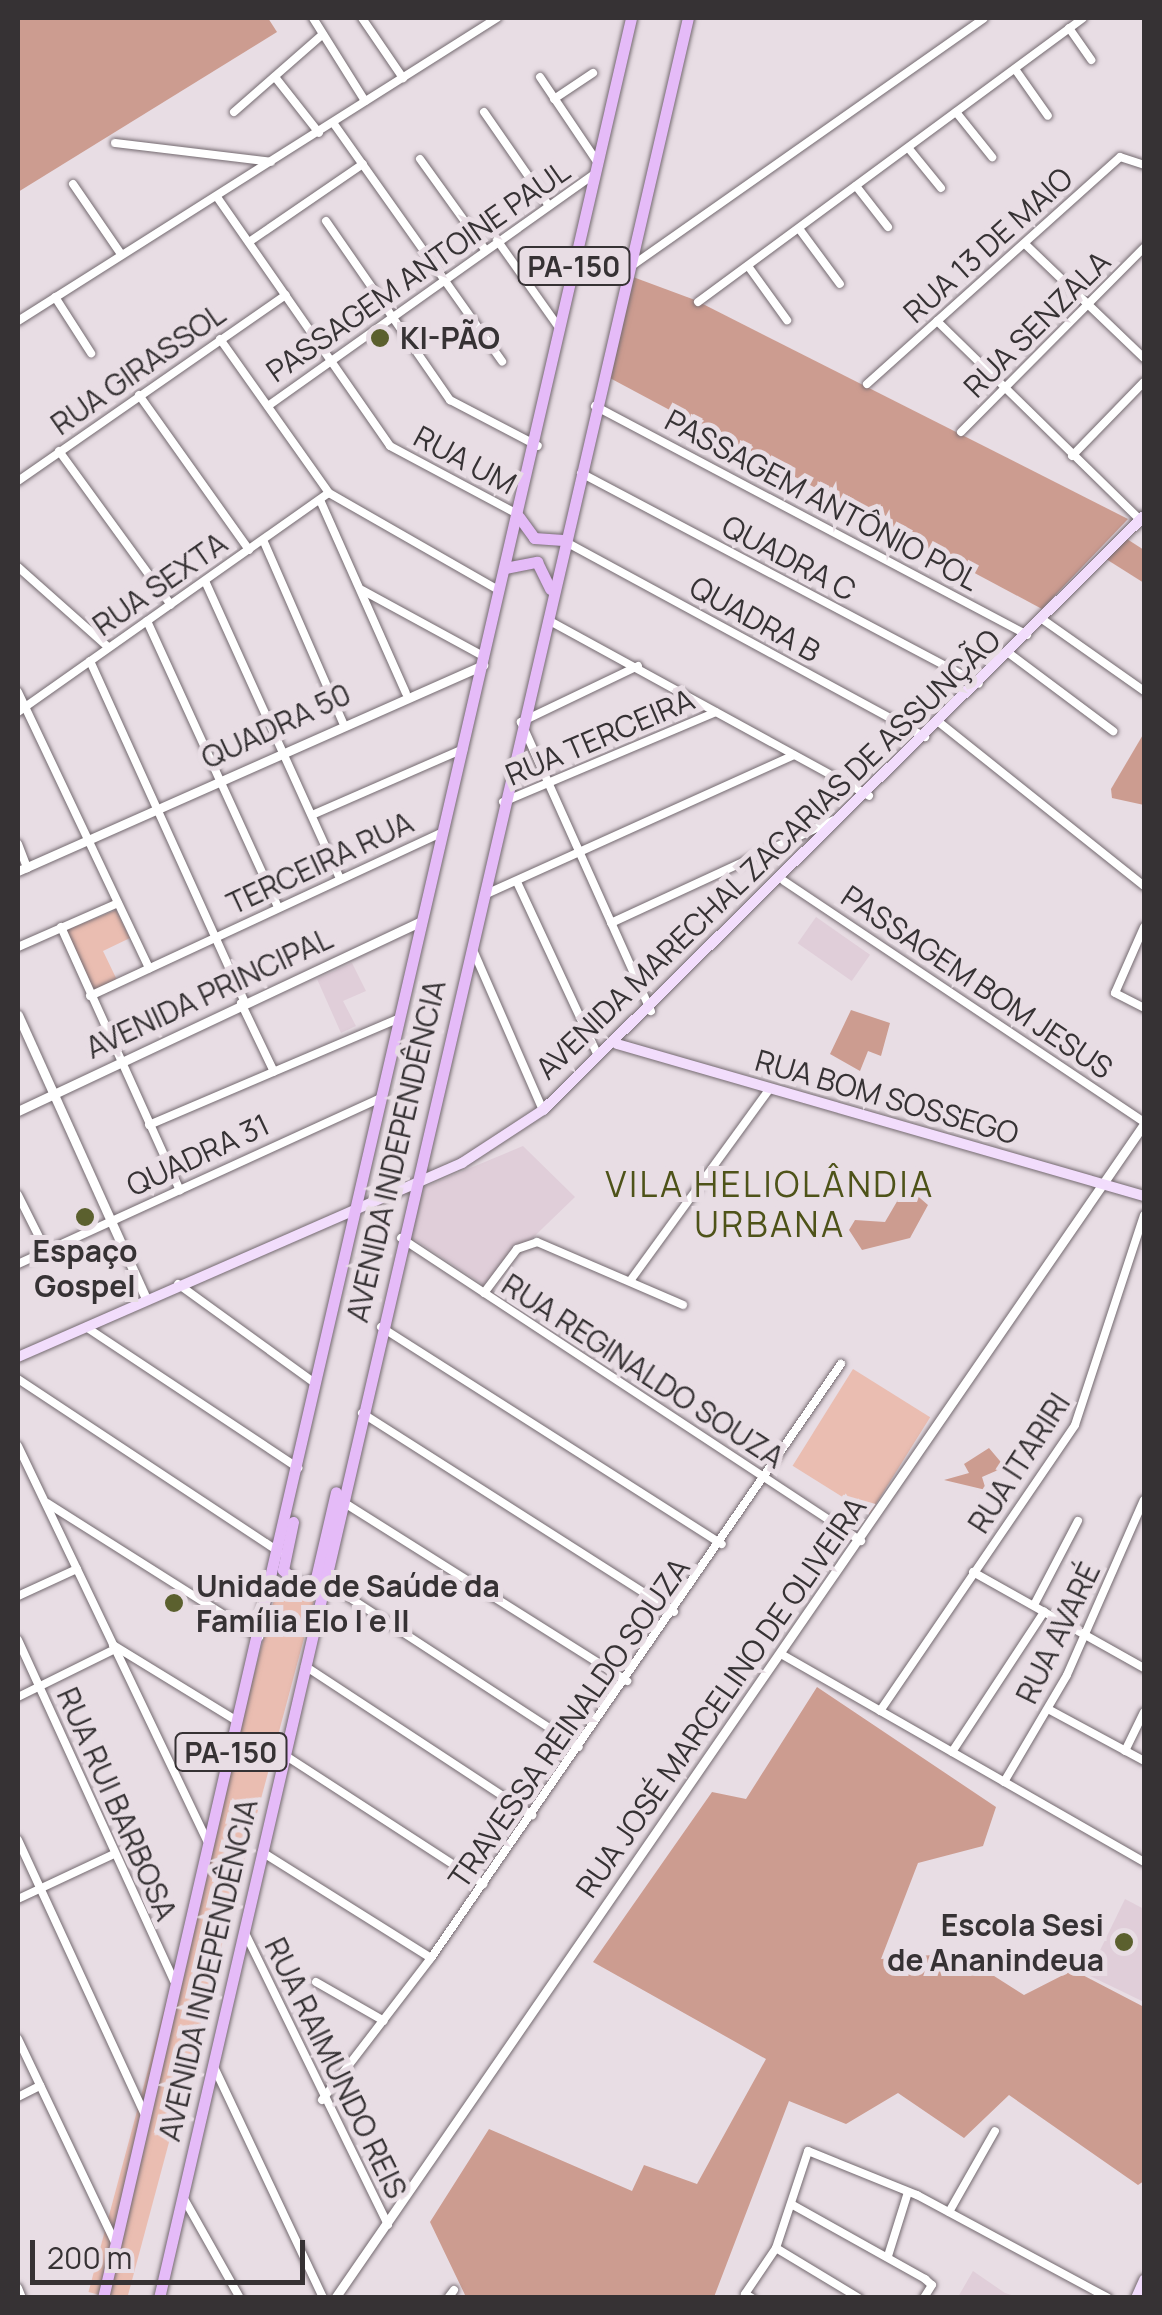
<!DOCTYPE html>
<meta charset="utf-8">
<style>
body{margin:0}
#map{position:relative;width:1162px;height:2315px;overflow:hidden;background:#e8dde4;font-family:Manrope,sans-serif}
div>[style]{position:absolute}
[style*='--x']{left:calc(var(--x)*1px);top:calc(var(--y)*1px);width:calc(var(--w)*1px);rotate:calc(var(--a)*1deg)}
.built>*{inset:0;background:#e0ced9;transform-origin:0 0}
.green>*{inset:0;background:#eabdb1;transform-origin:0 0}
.forest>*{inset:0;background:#cc9c90}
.roads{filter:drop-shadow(0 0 2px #746a70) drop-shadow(0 0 2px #746a70)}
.minor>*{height:8px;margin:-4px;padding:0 4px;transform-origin:4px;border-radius:4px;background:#fff}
.tertiary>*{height:9px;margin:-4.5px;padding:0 4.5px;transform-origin:4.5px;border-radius:4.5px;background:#fff}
.secondary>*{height:10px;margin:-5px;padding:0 5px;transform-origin:5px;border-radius:5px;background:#f2ddfc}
.primary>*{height:11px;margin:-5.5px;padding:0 5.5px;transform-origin:5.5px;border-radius:5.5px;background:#e5bbf8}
.dots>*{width:28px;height:28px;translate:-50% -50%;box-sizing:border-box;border:5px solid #e8dde4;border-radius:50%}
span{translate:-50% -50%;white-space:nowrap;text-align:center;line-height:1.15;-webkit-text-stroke:10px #e8dde4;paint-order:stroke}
.shield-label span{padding:2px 8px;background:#e8dde4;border:2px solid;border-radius:8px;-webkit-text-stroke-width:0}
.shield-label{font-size:28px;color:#363234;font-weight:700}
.street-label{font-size:30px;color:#363234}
.poi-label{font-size:30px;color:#363234;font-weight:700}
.left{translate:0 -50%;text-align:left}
.right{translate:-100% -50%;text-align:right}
.quarter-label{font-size:35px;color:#4e5319;letter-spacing:2.5px}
.frame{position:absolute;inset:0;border:20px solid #363234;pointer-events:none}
.scale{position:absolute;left:30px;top:2240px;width:275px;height:45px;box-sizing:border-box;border:5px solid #363234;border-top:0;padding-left:12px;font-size:30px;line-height:35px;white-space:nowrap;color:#363234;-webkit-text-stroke:8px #e8dde4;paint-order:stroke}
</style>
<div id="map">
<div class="built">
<div style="left:816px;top:917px;width:66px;height:32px;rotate:35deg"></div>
<div style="clip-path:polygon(352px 963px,366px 991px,343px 1001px,356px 1026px,341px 1033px,317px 979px)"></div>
<div style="clip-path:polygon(523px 1146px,575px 1197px,484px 1285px,408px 1235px,422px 1188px)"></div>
<div style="clip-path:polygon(1125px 1899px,1144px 1909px,1144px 2002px,1088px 1975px)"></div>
<div style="clip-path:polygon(973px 2271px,1005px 2293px,1018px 2297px,958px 2297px)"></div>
</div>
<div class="green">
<div style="clip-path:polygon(116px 910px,130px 938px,103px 951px,117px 980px,93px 992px,64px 931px)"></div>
<div style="left:853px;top:1369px;width:91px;height:114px;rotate:32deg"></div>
<div style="left:279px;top:1581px;width:39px;height:736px;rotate:15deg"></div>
</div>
<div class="forest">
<div style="clip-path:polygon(18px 18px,268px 18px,277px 32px,18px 192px)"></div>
<div style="clip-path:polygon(633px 277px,695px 300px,1128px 519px,1042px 609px,608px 377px)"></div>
<div style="clip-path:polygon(1127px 539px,1144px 550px,1144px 583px,1106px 559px)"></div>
<div style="clip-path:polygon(1144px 733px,1144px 805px,1112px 798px,1111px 789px)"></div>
<div style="clip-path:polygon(851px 1010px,890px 1023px,881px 1056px,868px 1051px,860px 1071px,830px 1054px)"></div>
<div style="clip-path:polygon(906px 1186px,928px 1205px,910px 1238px,862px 1250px,849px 1230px,855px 1220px,885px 1222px)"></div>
<div style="clip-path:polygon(989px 1448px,1005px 1467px,982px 1477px,986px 1490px,944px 1480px,969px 1473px,964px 1464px)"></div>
<div style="clip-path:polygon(817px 1687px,996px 1807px,983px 1846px,918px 1863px,881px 1959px,958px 1953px,1024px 1995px,1073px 1970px,1144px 2007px,1144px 2181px,1138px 2185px,1009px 2095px,964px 2138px,898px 2093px,846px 2124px,789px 2101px,714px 2297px,466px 2297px,430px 2222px,489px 2129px,632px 2191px,644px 2165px,697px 2184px,766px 2059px,593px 1962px,712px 1792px,746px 1799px)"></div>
</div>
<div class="roads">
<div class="minor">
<div style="--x:313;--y:18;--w:98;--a:57.9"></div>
<div style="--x:362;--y:18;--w:73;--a:55.7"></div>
<div style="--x:1069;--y:28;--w:39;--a:55"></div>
<div style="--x:1015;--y:69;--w:57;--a:54.9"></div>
<div style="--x:275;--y:77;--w:71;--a:51.8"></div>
<div style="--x:540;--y:77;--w:104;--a:56"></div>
<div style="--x:554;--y:99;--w:47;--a:-33.7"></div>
<div style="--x:234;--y:112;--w:118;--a:-41.2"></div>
<div style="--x:484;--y:112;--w:111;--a:55.3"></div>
<div style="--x:956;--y:112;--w:58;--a:51.3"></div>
<div style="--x:334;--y:124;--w:291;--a:54.7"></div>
<div style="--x:115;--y:143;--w:157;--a:6.9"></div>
<div style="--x:910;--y:150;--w:49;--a:50.8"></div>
<div style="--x:420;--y:159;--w:110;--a:54.3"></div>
<div style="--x:73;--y:184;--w:85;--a:55.6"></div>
<div style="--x:856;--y:186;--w:52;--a:52"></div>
<div style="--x:217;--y:197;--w:303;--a:55.2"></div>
<div style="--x:390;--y:446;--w:146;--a:28.1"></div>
<div style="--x:326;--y:221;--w:218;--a:55.3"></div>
<div style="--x:450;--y:400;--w:99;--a:27.6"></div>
<div style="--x:800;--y:230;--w:67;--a:53.5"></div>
<div style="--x:497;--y:240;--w:109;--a:54.7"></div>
<div style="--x:249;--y:242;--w:138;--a:-34.4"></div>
<div style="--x:1025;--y:244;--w:165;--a:43.8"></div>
<div style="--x:748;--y:266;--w:67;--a:54.2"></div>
<div style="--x:623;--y:272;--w:441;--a:-35.1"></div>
<div style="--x:55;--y:297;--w:67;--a:57.3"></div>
<div style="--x:698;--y:302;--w:478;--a:-36.4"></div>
<div style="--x:18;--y:321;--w:567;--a:-32.32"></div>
<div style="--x:937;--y:321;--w:284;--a:44.4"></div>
<div style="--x:220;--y:339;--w:189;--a:54.7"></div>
<div style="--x:329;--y:493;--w:197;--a:29.8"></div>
<div style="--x:867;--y:384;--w:340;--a:-41.9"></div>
<div style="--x:1120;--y:157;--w:25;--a:18"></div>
<div style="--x:139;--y:395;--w:190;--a:54.6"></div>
<div style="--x:268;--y:406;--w:400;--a:-35.4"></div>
<div style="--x:595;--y:406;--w:489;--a:27.9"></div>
<div style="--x:961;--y:432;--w:260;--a:-45.2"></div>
<div style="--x:59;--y:451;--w:190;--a:54"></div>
<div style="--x:1072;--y:456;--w:103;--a:-45.8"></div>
<div style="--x:581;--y:473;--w:450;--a:27.9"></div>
<div style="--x:18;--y:481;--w:326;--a:-34.8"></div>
<div style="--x:320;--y:500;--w:211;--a:66"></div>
<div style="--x:564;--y:541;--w:411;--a:28.5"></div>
<div style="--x:264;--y:542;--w:197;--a:66.4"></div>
<div style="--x:18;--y:567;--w:120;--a:41.6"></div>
<div style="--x:205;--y:581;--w:326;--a:65.6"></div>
<div style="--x:362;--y:590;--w:140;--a:28.6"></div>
<div style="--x:1042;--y:619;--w:125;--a:35.2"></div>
<div style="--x:548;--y:620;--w:366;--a:28.7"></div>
<div style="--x:147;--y:621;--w:315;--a:65.4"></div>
<div style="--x:1010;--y:654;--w:129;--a:36.8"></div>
<div style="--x:90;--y:661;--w:375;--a:65.6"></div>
<div style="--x:638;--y:666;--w:130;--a:154.4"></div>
<div style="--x:521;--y:722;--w:317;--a:65.8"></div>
<div style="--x:18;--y:692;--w:306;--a:64.6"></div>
<div style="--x:18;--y:712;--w:380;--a:-35.2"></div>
<div style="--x:940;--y:723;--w:261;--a:38.6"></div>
<div style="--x:503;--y:802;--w:231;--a:-22.9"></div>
<div style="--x:312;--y:815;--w:165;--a:-23.6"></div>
<div style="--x:18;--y:844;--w:26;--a:69"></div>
<div style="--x:784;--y:881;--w:433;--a:33.8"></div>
<div style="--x:517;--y:882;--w:192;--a:65"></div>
<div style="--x:484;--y:895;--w:340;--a:-24.3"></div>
<div style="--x:611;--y:923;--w:246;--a:-24.8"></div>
<div style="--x:61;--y:927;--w:289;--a:65.7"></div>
<div style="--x:1144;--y:927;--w:72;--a:113.7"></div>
<div style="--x:1115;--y:993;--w:33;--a:27"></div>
<div style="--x:18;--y:947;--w:109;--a:-23.7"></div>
<div style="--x:473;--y:950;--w:175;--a:66.4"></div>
<div style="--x:90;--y:996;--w:389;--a:-24.9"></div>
<div style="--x:241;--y:1003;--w:76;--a:64.4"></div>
<div style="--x:149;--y:1125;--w:273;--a:-23.1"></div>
<div style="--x:18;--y:1195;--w:63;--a:63.4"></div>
<div style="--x:401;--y:1238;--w:551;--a:33.37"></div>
<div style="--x:18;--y:1264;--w:398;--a:-24.6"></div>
<div style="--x:630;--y:1281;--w:236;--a:-54"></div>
<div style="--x:178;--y:1284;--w:170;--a:35.9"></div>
<div style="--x:484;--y:1293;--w:55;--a:-53.1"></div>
<div style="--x:517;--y:1249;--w:21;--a:-19"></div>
<div style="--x:537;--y:1242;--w:159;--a:23.3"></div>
<div style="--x:86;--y:1327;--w:255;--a:33.6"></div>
<div style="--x:381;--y:1327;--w:404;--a:32.5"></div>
<div style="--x:18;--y:1379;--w:313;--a:33.5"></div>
<div style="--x:362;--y:1413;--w:370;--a:32.5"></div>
<div style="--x:18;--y:1446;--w:438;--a:64.4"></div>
<div style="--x:343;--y:1502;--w:336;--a:32.2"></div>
<div style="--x:47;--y:1503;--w:251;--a:32.3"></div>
<div style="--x:973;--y:1572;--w:196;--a:29.3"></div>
<div style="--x:324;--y:1581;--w:304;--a:33.1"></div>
<div style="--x:18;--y:1596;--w:65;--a:-24.6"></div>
<div style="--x:1034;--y:1605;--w:95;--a:-62.4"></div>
<div style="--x:18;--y:1640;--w:375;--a:65.4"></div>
<div style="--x:113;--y:1645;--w:145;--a:31.5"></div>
<div style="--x:781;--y:1654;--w:418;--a:29.8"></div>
<div style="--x:305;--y:1666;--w:272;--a:33.3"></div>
<div style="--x:18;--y:1697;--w:108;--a:-26.3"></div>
<div style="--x:1048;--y:1709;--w:109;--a:28.4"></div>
<div style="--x:880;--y:1711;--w:346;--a:-55.7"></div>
<div style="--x:1075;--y:1425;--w:221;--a:-71.8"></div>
<div style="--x:1125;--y:1751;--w:43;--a:-64"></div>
<div style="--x:952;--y:1752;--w:168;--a:-56.7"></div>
<div style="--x:283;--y:1754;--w:239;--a:33"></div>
<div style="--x:1004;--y:1782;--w:124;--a:-59.5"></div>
<div style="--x:1067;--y:1675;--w:191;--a:-66.3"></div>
<div style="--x:18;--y:1840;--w:301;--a:65.2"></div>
<div style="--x:262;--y:1852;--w:199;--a:32.1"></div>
<div style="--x:18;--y:1899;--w:104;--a:-25.1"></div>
<div style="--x:245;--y:1933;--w:325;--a:63.9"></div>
<div style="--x:316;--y:1982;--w:78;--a:29.8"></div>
<div style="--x:18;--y:2039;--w:225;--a:64.5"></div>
<div style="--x:214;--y:2067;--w:255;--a:64.7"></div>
<div style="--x:18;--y:2097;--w:25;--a:-27"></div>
<div style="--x:322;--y:2100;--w:179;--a:-52.5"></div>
<div style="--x:431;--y:1958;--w:722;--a:-55.39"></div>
<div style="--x:183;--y:2197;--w:116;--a:60.6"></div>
<div style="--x:791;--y:2204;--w:154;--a:29.2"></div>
<div style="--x:925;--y:2279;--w:9;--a:41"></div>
<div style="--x:932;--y:2285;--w:15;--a:122"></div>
<div style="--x:949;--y:2212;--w:93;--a:-60.4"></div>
<div style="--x:776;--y:2248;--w:97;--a:31.1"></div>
<div style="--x:888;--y:2256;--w:67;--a:-72.6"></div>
<div style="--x:18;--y:2288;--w:11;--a:68"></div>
<div style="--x:448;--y:2298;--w:10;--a:-53"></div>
<div style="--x:752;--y:2298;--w:8;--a:-150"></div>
<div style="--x:745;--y:2294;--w:55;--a:-56"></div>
<div style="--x:776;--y:2248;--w:102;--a:-71.7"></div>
<div style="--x:808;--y:2151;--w:118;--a:22"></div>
<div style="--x:917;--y:2195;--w:217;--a:28.3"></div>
</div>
<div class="tertiary">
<div style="--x:18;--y:871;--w:509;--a:-23.89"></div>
<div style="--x:18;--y:1015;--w:311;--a:65.7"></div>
<div style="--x:18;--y:1111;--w:446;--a:-25.2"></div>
<div style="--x:335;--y:2298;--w:1426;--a:-55.43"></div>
</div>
<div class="secondary">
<div style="--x:617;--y:1044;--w:548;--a:16.09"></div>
<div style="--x:18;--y:1357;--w:485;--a:-23.6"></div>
<div style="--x:462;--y:1163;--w:97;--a:-33.2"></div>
<div style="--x:543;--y:1110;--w:845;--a:-44.66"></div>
<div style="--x:1136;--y:2298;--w:20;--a:-66"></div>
</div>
<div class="primary">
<div style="--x:519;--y:517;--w:26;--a:54"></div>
<div style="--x:534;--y:538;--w:29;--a:4"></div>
<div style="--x:505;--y:568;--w:33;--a:-11"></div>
<div style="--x:537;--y:562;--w:30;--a:64"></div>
<div style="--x:293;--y:1522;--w:49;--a:101.8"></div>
<div style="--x:283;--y:1570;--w:24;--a:42"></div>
<div style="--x:301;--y:1586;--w:17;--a:-28"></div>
<div style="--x:316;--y:1578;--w:88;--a:-76.9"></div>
<div style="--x:103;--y:2298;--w:2340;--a:-76.96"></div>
<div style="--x:159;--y:2298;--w:2341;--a:-76.94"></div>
</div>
</div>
<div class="dots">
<div style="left:380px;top:338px;background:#5b602e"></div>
<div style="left:85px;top:1217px;background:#5b602e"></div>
<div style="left:174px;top:1603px;background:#5b602e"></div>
<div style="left:1124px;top:1942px;background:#5b602e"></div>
</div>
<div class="shield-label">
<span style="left:574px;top:266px">PA-150</span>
<span style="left:231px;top:1752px">PA-150</span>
</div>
<div class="street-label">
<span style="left:988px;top:245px;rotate:-42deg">RUA 13 DE MAIO</span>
<span style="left:418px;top:271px;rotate:-35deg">PASSAGEM ANTOINE PAUL</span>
<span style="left:1037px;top:324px;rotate:-45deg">RUA SENZALA</span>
<span style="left:138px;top:369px;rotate:-35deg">RUA GIRASSOL</span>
<span style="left:465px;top:460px;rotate:28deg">RUA UM</span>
<span style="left:822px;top:500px;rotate:28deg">PASSAGEM ANTÔNIO POL</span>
<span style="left:789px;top:558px;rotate:28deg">QUADRA C</span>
<span style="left:160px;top:584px;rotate:-35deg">RUA SEXTA</span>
<span style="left:755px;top:619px;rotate:29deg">QUADRA B</span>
<span style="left:276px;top:726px;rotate:-25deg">QUADRA 50</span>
<span style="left:600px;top:737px;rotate:-23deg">RUA TERCEIRA</span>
<span style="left:768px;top:854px;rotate:-44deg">AVENIDA MARECHAL ZACARIAS DE ASSUNÇÃO</span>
<span style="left:320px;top:863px;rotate:-25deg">TERCEIRA RUA</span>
<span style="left:977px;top:982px;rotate:34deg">PASSAGEM BOM JESUS</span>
<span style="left:209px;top:993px;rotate:-25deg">AVENIDA PRINCIPAL</span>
<span style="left:887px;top:1097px;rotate:16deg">RUA BOM SOSSEGO</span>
<span style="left:396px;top:1151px;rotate:-77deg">AVENIDA INDEPENDÊNCIA</span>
<span style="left:198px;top:1155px;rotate:-25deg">QUADRA 31</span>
<span style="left:643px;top:1371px;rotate:33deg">RUA REGINALDO SOUZA</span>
<span style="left:1019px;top:1463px;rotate:-57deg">RUA ITARIRI</span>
<span style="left:1058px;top:1633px;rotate:-64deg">RUA AVARÉ</span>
<span style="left:721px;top:1697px;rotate:-55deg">RUA JOSÉ MARCELINO DE OLIVEIRA</span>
<span style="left:569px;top:1723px;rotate:-55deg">TRAVESSA REINALDO SOUZA</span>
<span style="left:117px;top:1804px;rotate:66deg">RUA RUI BARBOSA</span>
<span style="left:208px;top:1970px;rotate:-77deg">AVENIDA INDEPENDÊNCIA</span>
<span style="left:336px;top:2068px;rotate:64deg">RUA RAIMUNDO REIS</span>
</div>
<div class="poi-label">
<span class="left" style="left:400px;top:338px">KI-PÃO</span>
<span style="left:85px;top:1268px">Espaço<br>Gospel</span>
<span class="left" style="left:196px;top:1603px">Unidade de Saúde da<br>Família Elo I e II</span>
<span class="right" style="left:1104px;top:1942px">Escola Sesi<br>de Ananindeua</span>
</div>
<div class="quarter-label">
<span style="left:770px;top:1204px">VILA HELIOLÂNDIA<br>URBANA</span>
</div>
<div class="frame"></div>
<div class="scale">200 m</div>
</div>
